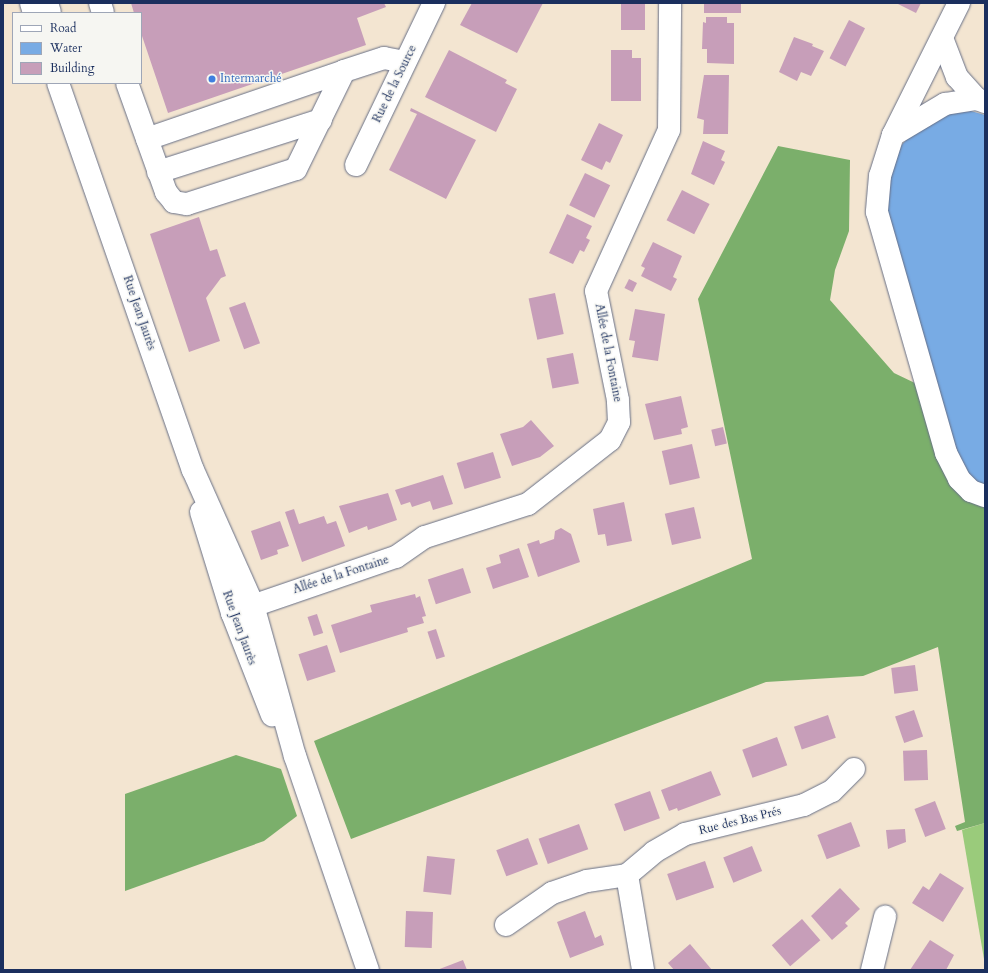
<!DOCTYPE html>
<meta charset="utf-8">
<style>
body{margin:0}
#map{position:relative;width:988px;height:973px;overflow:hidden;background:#f3e5d1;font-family:Cardo,serif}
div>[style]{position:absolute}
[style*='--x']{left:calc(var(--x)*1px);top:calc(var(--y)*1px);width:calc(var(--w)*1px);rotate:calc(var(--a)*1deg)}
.green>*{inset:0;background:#9acb7b}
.forest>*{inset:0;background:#7baf6b}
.water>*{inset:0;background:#78abe4}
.building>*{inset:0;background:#c79eb9;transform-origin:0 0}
.roads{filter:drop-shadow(0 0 1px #676f86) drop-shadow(0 0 1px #676f86)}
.minor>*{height:22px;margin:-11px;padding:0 11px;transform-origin:11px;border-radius:11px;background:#fff}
.dots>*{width:11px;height:11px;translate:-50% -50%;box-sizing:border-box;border:2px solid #f6f6f2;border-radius:50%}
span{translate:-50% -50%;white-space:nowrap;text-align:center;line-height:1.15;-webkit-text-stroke:3px #f6f6f2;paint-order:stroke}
.shop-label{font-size:12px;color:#366cbe}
.left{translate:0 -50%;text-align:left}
.street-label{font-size:12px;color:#1b2f5e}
.frame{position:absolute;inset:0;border:4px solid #1b2f5e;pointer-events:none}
.legend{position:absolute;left:12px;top:12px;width:130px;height:72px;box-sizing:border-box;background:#f6f6f2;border:1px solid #9ea6b7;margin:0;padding:5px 7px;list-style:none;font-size:12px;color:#1b2f5e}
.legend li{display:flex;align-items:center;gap:8px;height:20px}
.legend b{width:20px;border:1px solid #9ea6b7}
</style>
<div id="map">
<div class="green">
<div style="clip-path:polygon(985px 823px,985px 965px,962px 830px)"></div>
</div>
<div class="forest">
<div style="clip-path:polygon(778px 146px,850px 160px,849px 231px,835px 270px,830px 300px,894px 373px,917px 384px,985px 503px,985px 823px,957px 831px,955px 826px,965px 822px,938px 647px,863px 676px,766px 682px,351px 839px,314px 741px,752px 559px,698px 299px)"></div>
<div style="clip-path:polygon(236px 755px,281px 769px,297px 816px,264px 841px,125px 891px,125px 794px)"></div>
</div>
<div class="water">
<div style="clip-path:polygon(971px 111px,985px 115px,985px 490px,965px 481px,885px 216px,889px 177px,897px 150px,918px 127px,939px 115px)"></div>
</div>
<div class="building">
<div style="clip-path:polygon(131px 3px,384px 3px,386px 7px,357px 18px,366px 45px,168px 113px,141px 33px,141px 13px,134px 13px)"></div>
<div style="clip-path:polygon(472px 3px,543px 3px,517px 53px,460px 25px)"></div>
<div style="left:621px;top:3px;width:24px;height:27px"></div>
<div style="left:704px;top:3px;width:37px;height:10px"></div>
<div style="clip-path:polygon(896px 3px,921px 3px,916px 13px)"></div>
<div style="clip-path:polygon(706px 17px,727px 17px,727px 23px,734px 23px,734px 64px,707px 63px,707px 49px,702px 49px,703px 22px,706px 23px)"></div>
<div style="left:849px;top:20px;width:18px;height:43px;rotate:27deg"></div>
<div style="clip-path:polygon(794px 37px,813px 44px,812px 46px,824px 51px,811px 76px,801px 72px,797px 81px,779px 72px)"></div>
<div style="clip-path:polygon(449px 50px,507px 80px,505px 83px,517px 89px,496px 132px,425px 97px)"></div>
<div style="clip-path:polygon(611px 50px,632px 50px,632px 58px,641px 58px,641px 101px,611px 101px)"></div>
<div style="clip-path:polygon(704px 75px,729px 75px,728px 134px,703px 134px,704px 120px,697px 118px)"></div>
<div style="clip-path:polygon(411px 108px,476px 140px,446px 199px,389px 170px,417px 114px,410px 111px)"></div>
<div style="clip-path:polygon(599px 123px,623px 135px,610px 163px,606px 161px,602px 170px,581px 160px)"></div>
<div style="clip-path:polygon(703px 141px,725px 151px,721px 160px,725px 162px,714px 185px,691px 174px)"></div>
<div style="left:585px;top:173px;width:28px;height:36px;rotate:26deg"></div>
<div style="left:682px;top:190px;width:31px;height:34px;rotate:27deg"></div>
<div style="clip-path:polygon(567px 214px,592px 226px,586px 238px,590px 240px,584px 252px,580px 250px,573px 264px,549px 253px)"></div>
<div style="clip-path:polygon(199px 217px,210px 251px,217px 249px,226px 276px,221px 278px,206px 298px,220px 341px,189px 352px,150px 234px)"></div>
<div style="clip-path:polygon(653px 242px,682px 256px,673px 277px,677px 279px,671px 291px,641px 276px,645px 268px,641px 266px)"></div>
<div style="left:629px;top:279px;width:9px;height:10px;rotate:27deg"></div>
<div style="left:555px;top:293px;width:42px;height:27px;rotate:78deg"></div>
<div style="left:245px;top:302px;width:44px;height:17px;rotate:70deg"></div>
<div style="clip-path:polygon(635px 309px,665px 314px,658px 361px,632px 357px,635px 341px,629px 340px)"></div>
<div style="left:573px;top:353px;width:31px;height:27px;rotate:79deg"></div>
<div style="clip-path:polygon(681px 396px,688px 427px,681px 429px,682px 434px,654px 440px,645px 404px)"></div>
<div style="clip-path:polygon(531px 420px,554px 446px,540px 457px,512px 466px,500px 434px,523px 427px)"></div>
<div style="left:723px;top:427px;width:17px;height:12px;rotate:77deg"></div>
<div style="left:692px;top:444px;width:35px;height:31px;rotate:77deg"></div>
<div style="left:493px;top:452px;width:27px;height:38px;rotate:73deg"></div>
<div style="clip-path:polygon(443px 475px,453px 504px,433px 510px,430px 501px,412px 507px,410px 502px,401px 505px,395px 490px)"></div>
<div style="clip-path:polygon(388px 493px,397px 520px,368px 530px,367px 526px,349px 533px,339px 506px)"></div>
<div style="clip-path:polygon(624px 502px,632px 541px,607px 546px,605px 534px,598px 535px,593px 509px)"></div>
<div style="left:694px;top:507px;width:32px;height:30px;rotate:77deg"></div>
<div style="clip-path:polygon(294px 509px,299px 524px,324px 516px,327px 524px,336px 521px,345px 546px,302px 562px,285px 512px)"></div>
<div style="clip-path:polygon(280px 521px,289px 546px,277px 550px,278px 554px,261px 560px,251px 531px)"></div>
<div style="clip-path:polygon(561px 528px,571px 534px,580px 562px,538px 577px,527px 544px,539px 540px,540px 544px,554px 539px,555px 531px)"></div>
<div style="clip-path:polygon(519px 548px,529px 577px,493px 589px,486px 568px,501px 563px,499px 555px)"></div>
<div style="left:463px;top:568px;width:26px;height:37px;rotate:72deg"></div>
<div style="clip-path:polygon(415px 594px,416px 598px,420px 596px,422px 603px,426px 616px,422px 617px,424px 623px,407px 628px,408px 632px,340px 653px,331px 625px,372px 612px,370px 605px)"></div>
<div style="left:317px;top:614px;width:20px;height:10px;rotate:72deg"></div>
<div style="left:436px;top:629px;width:29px;height:9px;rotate:72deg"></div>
<div style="left:327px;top:645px;width:28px;height:30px;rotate:72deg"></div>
<div style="left:915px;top:665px;width:26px;height:24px;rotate:83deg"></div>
<div style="left:914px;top:710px;width:28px;height:20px;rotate:71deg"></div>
<div style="left:828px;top:715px;width:24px;height:36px;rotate:71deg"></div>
<div style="left:777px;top:737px;width:30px;height:37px;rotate:70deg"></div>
<div style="left:927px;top:750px;width:30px;height:24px;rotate:88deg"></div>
<div style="clip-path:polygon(711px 771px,721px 795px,678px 811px,677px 808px,669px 811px,661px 790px)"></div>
<div style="left:650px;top:791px;width:29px;height:38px;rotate:70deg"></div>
<div style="left:935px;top:801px;width:30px;height:22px;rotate:69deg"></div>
<div style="left:851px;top:822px;width:26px;height:36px;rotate:69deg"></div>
<div style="left:579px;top:824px;width:27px;height:43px;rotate:70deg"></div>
<div style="clip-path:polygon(905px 829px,906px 842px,888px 849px,886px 830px)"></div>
<div style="left:528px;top:838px;width:28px;height:34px;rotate:69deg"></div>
<div style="left:752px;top:846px;width:27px;height:31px;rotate:68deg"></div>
<div style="left:427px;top:856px;width:28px;height:36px;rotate:6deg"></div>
<div style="left:705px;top:861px;width:28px;height:40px;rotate:71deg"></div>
<div style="clip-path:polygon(940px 873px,964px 888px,943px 922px,912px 903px,923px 886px,929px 890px)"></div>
<div style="clip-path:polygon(840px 888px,860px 909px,845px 923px,848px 926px,832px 940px,811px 916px)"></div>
<div style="left:406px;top:911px;width:27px;height:36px;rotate:2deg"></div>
<div style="clip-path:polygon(585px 911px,595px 938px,601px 935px,604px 945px,570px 958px,557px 922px)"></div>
<div style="left:802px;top:919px;width:28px;height:40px;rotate:49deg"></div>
<div style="clip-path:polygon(930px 940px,954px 955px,946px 970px,910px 970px)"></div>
<div style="clip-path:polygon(690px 944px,712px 970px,674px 970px,668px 963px)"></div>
<div style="clip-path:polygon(463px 960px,467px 970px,437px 970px)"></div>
</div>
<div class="roads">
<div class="minor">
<div style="--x:31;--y:3;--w:10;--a:73"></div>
<div style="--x:47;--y:3;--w:10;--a:73"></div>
<div style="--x:100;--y:3;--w:10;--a:73"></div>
<div style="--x:959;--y:3;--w:148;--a:116.6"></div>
<div style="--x:893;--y:135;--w:43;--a:107.6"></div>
<div style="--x:880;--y:176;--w:36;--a:95"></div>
<div style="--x:877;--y:212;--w:251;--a:74"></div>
<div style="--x:946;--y:453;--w:29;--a:63"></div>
<div style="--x:959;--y:479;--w:17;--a:45"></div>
<div style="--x:971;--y:491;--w:15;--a:20"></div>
<div style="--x:942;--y:38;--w:42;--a:69"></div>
<div style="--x:957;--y:77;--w:30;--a:48"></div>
<div style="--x:977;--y:99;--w:9;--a:21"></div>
<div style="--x:58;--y:83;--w:410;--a:70.8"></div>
<div style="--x:193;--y:470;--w:148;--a:66"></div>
<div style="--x:253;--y:605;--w:157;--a:74.5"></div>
<div style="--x:295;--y:756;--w:226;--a:71.2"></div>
<div style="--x:127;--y:83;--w:116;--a:70.3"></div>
<div style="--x:166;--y:192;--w:13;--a:51"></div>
<div style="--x:174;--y:202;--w:13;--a:9"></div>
<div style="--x:187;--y:204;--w:114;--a:-17.8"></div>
<div style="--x:296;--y:169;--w:109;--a:-63.9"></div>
<div style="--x:344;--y:71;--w:42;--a:-18"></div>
<div style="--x:384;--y:58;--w:21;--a:11"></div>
<div style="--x:893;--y:135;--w:61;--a:-30.8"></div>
<div style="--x:945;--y:104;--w:32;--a:-9"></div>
<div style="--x:147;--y:139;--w:208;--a:-19"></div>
<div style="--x:356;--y:165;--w:180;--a:-64.3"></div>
<div style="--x:158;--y:172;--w:171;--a:-17.7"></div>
<div style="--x:201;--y:512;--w:106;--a:72.9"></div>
<div style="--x:232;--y:613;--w:110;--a:68.6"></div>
<div style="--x:232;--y:613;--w:173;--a:-18.9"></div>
<div style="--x:396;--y:557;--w:35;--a:-35"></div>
<div style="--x:425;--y:537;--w:108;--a:-17.8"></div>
<div style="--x:528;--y:504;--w:104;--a:-38"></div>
<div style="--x:610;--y:440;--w:20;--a:-63"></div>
<div style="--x:619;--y:422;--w:22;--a:-93"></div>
<div style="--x:618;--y:400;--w:111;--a:-101.4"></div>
<div style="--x:596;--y:291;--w:177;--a:-65.6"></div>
<div style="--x:669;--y:130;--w:127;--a:-89.5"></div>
<div style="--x:627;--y:875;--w:96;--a:80.4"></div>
<div style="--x:506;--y:925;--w:56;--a:-34.8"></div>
<div style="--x:552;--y:893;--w:37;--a:-19"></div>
<div style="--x:587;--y:881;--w:40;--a:-8.5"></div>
<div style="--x:627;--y:875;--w:35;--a:-40"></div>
<div style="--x:654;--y:852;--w:36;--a:-30"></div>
<div style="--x:685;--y:834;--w:122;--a:-13.7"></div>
<div style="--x:804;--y:805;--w:31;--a:-27"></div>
<div style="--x:832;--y:791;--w:31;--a:-45"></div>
<div style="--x:872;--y:970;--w:55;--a:-76.2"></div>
</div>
</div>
<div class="dots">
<div style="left:212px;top:79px;background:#3f7fe0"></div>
</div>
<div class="shop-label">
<span class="left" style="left:220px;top:79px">Intermarché</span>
</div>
<div class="street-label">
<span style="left:395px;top:84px;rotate:-64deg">Rue de la Source</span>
<span style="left:139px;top:313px;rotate:71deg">Rue Jean Jaurès</span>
<span style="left:608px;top:353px;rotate:79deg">Allée de la Fontaine</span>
<span style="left:341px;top:575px;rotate:-18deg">Allée de la Fontaine</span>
<span style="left:239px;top:628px;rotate:70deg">Rue Jean Jaurès</span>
<span style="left:740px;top:821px;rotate:-14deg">Rue des Bas Prés</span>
</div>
<div class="frame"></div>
<ul class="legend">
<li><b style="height:5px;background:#fff"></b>Road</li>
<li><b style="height:11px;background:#78abe4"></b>Water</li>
<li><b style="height:11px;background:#c79eb9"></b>Building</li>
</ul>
</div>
